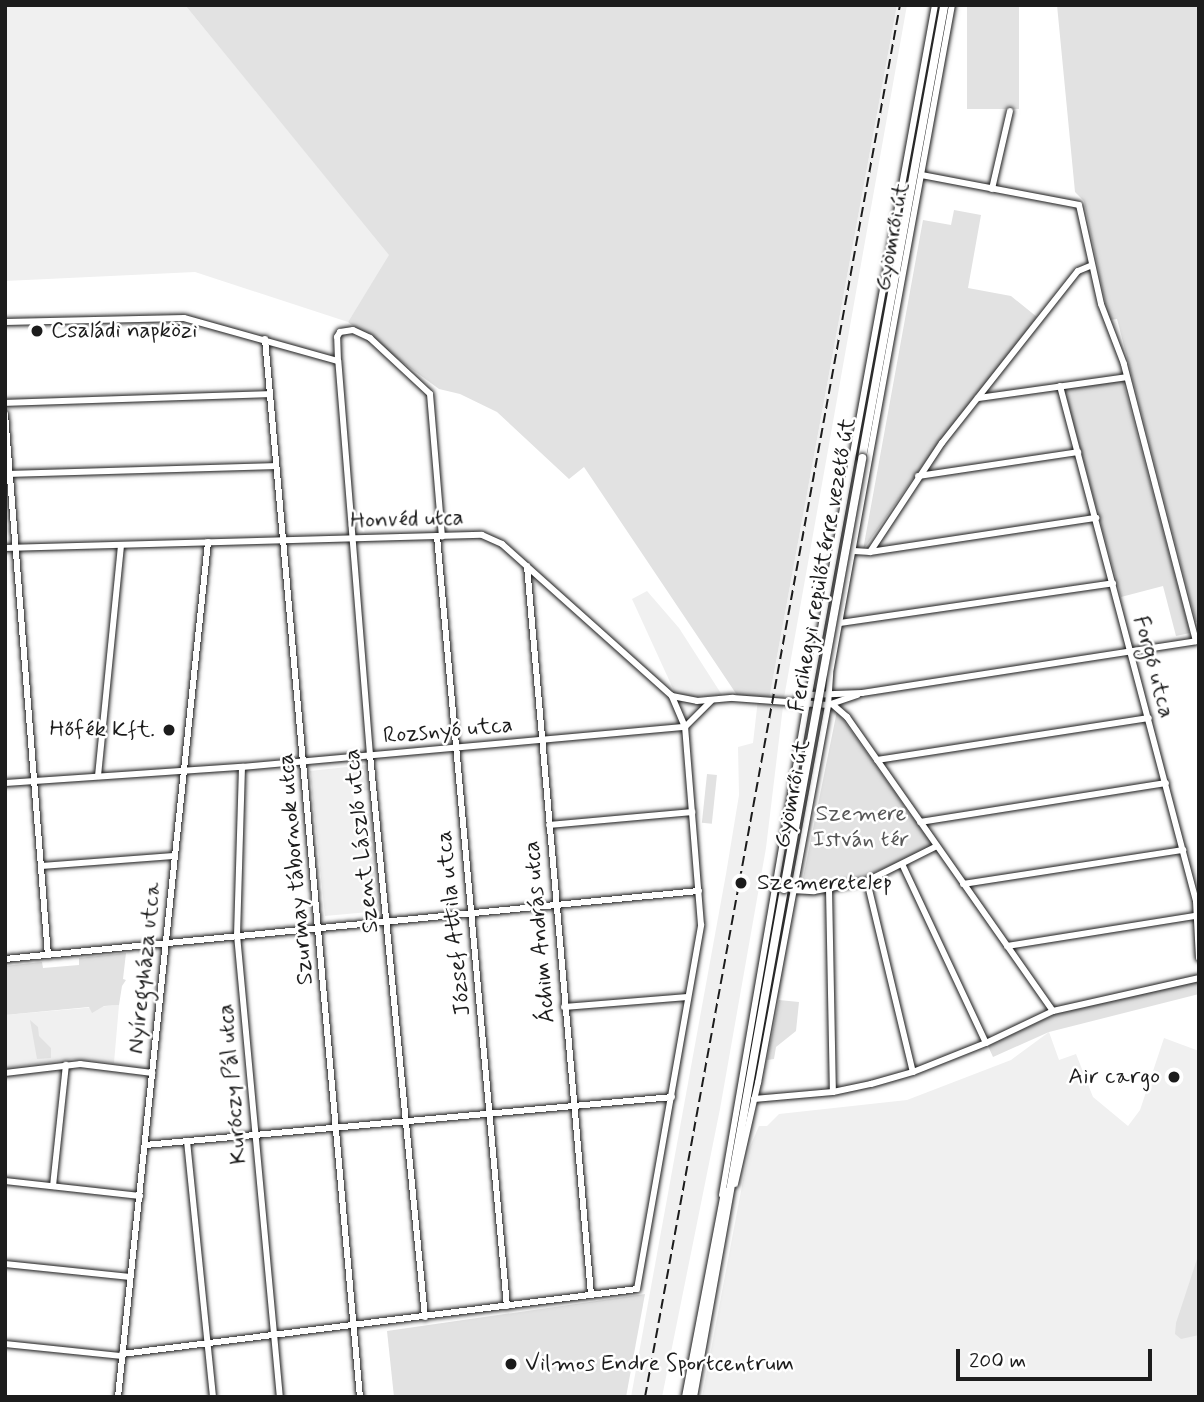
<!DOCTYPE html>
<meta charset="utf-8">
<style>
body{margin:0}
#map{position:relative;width:1204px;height:1402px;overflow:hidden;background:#fff;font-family:Mynerve,sans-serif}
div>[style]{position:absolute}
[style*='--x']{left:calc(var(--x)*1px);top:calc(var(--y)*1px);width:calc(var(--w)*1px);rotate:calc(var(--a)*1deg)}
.built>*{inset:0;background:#f0f0f0}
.green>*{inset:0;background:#e2e2e2;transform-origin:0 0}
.roads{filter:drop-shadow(0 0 2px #1c1c1c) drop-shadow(0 0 2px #1c1c1c)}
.minor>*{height:6px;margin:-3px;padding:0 3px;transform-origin:3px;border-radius:3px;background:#fff}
.major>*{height:8px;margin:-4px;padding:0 4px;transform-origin:4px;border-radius:4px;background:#fff}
.rail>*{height:2px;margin-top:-1px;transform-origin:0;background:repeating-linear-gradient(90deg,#1c1c1c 0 10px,transparent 0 15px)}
.bridges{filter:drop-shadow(0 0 2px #1c1c1c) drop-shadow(0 0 2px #1c1c1c)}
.major-bridge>*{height:8px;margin:-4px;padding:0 4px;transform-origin:4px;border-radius:4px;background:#fff}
.dots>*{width:19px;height:19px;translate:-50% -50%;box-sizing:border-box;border:4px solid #fff;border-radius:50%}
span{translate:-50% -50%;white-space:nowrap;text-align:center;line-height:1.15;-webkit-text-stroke:5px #fff;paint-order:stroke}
.street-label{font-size:23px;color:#1c1c1c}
.poi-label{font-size:23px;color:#1c1c1c}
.left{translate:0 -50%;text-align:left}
.right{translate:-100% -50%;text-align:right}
.park-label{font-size:23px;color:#575757}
.frame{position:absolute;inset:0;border:7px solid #1c1c1c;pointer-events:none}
.scale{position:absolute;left:956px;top:1349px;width:196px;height:32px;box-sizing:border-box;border:4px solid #1c1c1c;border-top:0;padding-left:9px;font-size:21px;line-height:24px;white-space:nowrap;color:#1c1c1c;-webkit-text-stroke:5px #fff;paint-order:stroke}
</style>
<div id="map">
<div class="built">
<div style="clip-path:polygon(5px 5px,185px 5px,390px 255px,348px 322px,195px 272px,5px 281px)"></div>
<div style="clip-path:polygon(897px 5px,907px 5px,784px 698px,766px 848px,720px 1109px,662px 1397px,631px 1397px,726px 874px,739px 795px,738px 747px,753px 743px,758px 699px,769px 700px)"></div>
<div style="clip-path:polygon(647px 591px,679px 628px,722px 695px,688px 697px,675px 693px,632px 599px)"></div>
<div style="clip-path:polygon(366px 765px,369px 790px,353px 792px,355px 815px,371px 813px,380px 911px,325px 916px,310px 771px)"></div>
<div style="clip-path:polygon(119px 1005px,114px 1063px,73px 1059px,5px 1068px,5px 1015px)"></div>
<div style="clip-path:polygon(1049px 1032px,1059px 1060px,1076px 1054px,1093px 1097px,1128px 1126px,1140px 1110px,1164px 1038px,1199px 1051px,1199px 1397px,702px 1397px,749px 1149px,759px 1126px,767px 1126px,779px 1114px,907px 1100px,1011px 1060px)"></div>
</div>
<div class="green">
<div style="clip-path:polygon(185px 5px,897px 5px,769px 700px,739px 698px,584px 467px,569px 479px,497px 412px,460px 394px,439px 389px,348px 322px,389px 255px)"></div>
<div style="left:967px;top:5px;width:52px;height:104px"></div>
<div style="clip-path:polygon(1057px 5px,1199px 5px,1199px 622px,1196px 622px,1117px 319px,1109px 320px,1084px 201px,1075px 192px)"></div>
<div style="clip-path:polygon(954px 210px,981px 215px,968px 288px,1011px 296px,1037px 317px,924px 463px,863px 550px,923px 220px,951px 225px)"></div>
<div style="clip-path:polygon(1123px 381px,1170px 558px,1190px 633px,1176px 636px,1163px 586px,1121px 597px,1064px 389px)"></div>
<div style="clip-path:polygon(837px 711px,933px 846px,865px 877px,829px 886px,801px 888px)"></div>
<div style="left:707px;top:774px;width:10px;height:49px;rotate:6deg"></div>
<div style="clip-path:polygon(126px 953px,123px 979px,126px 980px,122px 986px,119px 1005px,104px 1006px,92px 1013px,89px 1007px,5px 1015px,5px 966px,42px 962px,43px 968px,79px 965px,79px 958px)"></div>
<div style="clip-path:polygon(1199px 981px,1199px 994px,1049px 1032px,993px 1057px,988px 1046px,1055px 1014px)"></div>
<div style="clip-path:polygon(779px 1000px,799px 1002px,796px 1031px,776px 1047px,774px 1059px,767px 1060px)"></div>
<div style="clip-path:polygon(30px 1020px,38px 1027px,39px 1036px,51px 1048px,51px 1058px,37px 1059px)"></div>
<div style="clip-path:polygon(1199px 1253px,1199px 1335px,1181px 1339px,1175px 1334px,1176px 1323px)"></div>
<div style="clip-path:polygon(645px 1294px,626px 1397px,394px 1397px,387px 1331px)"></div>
</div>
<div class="roads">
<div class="minor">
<div style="--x:992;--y:189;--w:80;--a:-77"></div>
<div style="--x:5;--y:322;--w:179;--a:-1.3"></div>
<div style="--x:184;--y:318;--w:160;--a:15.6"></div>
<div style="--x:265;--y:339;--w:1062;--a:84.87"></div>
<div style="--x:1060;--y:386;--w:533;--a:75.21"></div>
<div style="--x:1196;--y:901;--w:57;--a:87"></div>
<div style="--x:978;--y:398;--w:150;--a:-8"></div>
<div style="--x:5;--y:403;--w:265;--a:-1.9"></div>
<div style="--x:5;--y:414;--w:543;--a:85.46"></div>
<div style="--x:10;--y:474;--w:265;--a:-1.7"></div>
<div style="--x:918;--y:476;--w:162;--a:-8.5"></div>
<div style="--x:437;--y:536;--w:773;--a:84.81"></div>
<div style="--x:5;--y:548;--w:477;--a:-1.6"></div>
<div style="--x:482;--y:535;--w:22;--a:24"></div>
<div style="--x:502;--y:544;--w:228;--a:41.8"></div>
<div style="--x:672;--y:696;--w:25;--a:11"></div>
<div style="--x:697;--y:701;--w:36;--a:-5"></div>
<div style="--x:733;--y:698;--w:95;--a:4.2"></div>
<div style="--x:828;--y:705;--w:31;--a:-19"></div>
<div style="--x:854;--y:551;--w:16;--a:4"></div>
<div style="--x:870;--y:552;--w:229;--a:-8.6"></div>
<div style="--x:870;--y:552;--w:131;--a:-56.6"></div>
<div style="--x:942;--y:443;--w:219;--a:-51.7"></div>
<div style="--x:1078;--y:271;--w:15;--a:-23"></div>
<div style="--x:527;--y:566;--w:732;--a:84.98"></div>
<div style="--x:840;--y:623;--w:276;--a:-8.3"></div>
<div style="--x:791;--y:703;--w:20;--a:-24"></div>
<div style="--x:809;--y:695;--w:53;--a:-2.2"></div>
<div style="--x:862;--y:693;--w:338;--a:-8.8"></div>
<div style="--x:1196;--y:641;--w:286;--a:-104.6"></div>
<div style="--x:1124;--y:364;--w:64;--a:-111"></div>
<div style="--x:1101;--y:304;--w:101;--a:-102.5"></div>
<div style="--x:1079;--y:205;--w:160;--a:-169.2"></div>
<div style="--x:832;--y:704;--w:20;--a:41"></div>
<div style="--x:847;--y:717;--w:359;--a:55"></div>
<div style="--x:685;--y:727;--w:37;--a:-45"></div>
<div style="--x:877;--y:760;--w:275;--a:-8.8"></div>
<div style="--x:242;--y:767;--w:168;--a:91.7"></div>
<div style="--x:237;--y:935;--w:464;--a:84.7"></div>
<div style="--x:98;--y:776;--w:231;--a:-84.3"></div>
<div style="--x:5;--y:783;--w:238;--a:-3.9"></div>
<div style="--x:242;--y:767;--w:445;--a:-5.2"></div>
<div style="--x:920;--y:822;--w:249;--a:-9"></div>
<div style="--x:549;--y:825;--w:144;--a:-5.2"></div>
<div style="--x:41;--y:866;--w:133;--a:-4.3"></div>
<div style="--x:903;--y:866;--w:195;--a:64.9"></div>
<div style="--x:867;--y:881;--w:196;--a:76.5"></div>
<div style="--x:963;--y:884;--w:223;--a:-8.8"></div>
<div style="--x:829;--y:889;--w:203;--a:88.9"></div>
<div style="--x:792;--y:890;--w:22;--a:3"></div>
<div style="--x:814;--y:891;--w:54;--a:-10.7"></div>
<div style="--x:867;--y:881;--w:78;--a:-26.6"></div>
<div style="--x:1007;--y:946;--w:190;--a:-9.1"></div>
<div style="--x:5;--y:959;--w:697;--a:-5.6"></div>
<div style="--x:564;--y:1007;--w:124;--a:-4.6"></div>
<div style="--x:5;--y:1073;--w:76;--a:-6.8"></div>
<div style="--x:80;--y:1064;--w:73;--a:7.1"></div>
<div style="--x:754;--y:1099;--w:79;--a:-5.1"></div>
<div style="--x:833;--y:1092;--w:39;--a:-12"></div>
<div style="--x:871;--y:1084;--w:44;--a:-15.9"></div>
<div style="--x:913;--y:1072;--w:79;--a:-21.7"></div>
<div style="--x:986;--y:1043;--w:74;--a:-25.5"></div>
<div style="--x:1053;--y:1011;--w:150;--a:-12.7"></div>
<div style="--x:187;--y:1141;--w:257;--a:84.2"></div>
<div style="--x:145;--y:1145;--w:529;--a:-5.2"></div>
<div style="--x:5;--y:1181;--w:136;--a:6.3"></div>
<div style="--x:735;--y:1184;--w:104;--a:-77.2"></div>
<div style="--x:758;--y:1083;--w:384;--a:-79.5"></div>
<div style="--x:828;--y:705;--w:32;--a:-86"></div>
<div style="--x:830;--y:673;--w:679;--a:-79.65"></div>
<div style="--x:53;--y:1186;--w:122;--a:-83.9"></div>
<div style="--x:722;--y:1195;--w:497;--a:-80.2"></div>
<div style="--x:807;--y:705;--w:712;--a:-79.64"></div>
<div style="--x:5;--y:1264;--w:126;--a:5.9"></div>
<div style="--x:425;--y:1317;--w:565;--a:-95.59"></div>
<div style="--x:370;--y:755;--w:395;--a:-94.6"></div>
<div style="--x:338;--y:361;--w:24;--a:-92"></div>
<div style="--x:337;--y:337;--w:6;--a:-59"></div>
<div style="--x:340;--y:332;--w:13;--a:-9"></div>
<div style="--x:353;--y:330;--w:19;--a:25"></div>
<div style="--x:370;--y:338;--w:82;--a:43"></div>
<div style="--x:430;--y:394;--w:143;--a:85.2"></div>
<div style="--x:5;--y:1344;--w:118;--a:5.9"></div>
<div style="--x:122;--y:1354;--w:519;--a:-7.19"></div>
<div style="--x:637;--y:1289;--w:370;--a:-80"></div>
<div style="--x:701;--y:925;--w:199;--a:-94.6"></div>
<div style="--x:685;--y:727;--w:34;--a:-113"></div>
<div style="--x:118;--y:1397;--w:860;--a:-83.99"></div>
</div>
<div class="major">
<div style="--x:862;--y:458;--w:460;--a:-79.7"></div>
<div style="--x:686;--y:1397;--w:209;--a:-79.2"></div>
<div style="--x:693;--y:1397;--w:516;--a:-79.84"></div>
</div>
</div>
<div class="rail">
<div style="--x:645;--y:1397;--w:1415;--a:-79.62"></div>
</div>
<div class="bridges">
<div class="major-bridge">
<div style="--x:784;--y:889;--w:438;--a:-79.7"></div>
</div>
</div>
<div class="dots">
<div style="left:37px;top:331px;background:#1c1c1c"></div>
<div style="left:169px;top:730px;background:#1c1c1c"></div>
<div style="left:741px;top:883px;background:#1c1c1c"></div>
<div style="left:1174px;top:1077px;background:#1c1c1c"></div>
<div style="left:511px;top:1364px;background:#1c1c1c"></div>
</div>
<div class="street-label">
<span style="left:893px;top:237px;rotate:-80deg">Gyömrői út</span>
<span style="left:407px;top:520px;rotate:-2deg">Honvéd utca</span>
<span style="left:823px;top:565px;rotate:-80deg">Ferihegyi repülőtérre vezető út</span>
<span style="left:1153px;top:667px;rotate:75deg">Forgó utca</span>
<span style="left:448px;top:731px;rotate:-5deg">Rozsnyó utca</span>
<span style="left:793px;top:794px;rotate:-79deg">Gyömrői út</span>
<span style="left:362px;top:841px;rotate:-96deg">Szent László utca</span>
<span style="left:296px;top:869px;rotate:-95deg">Szurmay tábornok utca</span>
<span style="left:454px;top:923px;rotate:-96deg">József Attila utca</span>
<span style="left:540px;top:932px;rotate:-95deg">Áchim András utca</span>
<span style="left:145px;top:968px;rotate:-84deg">Nyíregyháza utca</span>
<span style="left:233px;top:1084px;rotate:-95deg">Kuróczy Pál utca</span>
</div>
<div class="poi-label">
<span class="left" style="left:51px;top:331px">Családi napközi</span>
<span class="right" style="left:155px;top:730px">Hőfék Kft.</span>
<span class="left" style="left:757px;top:883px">Szemeretelep</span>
<span class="right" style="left:1160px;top:1077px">Air cargo</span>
<span class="left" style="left:525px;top:1364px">Vilmos Endre Sportcentrum</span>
</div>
<div class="park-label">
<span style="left:861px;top:827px">Szemere<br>István tér</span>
</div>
<div class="frame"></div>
<div class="scale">200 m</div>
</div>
